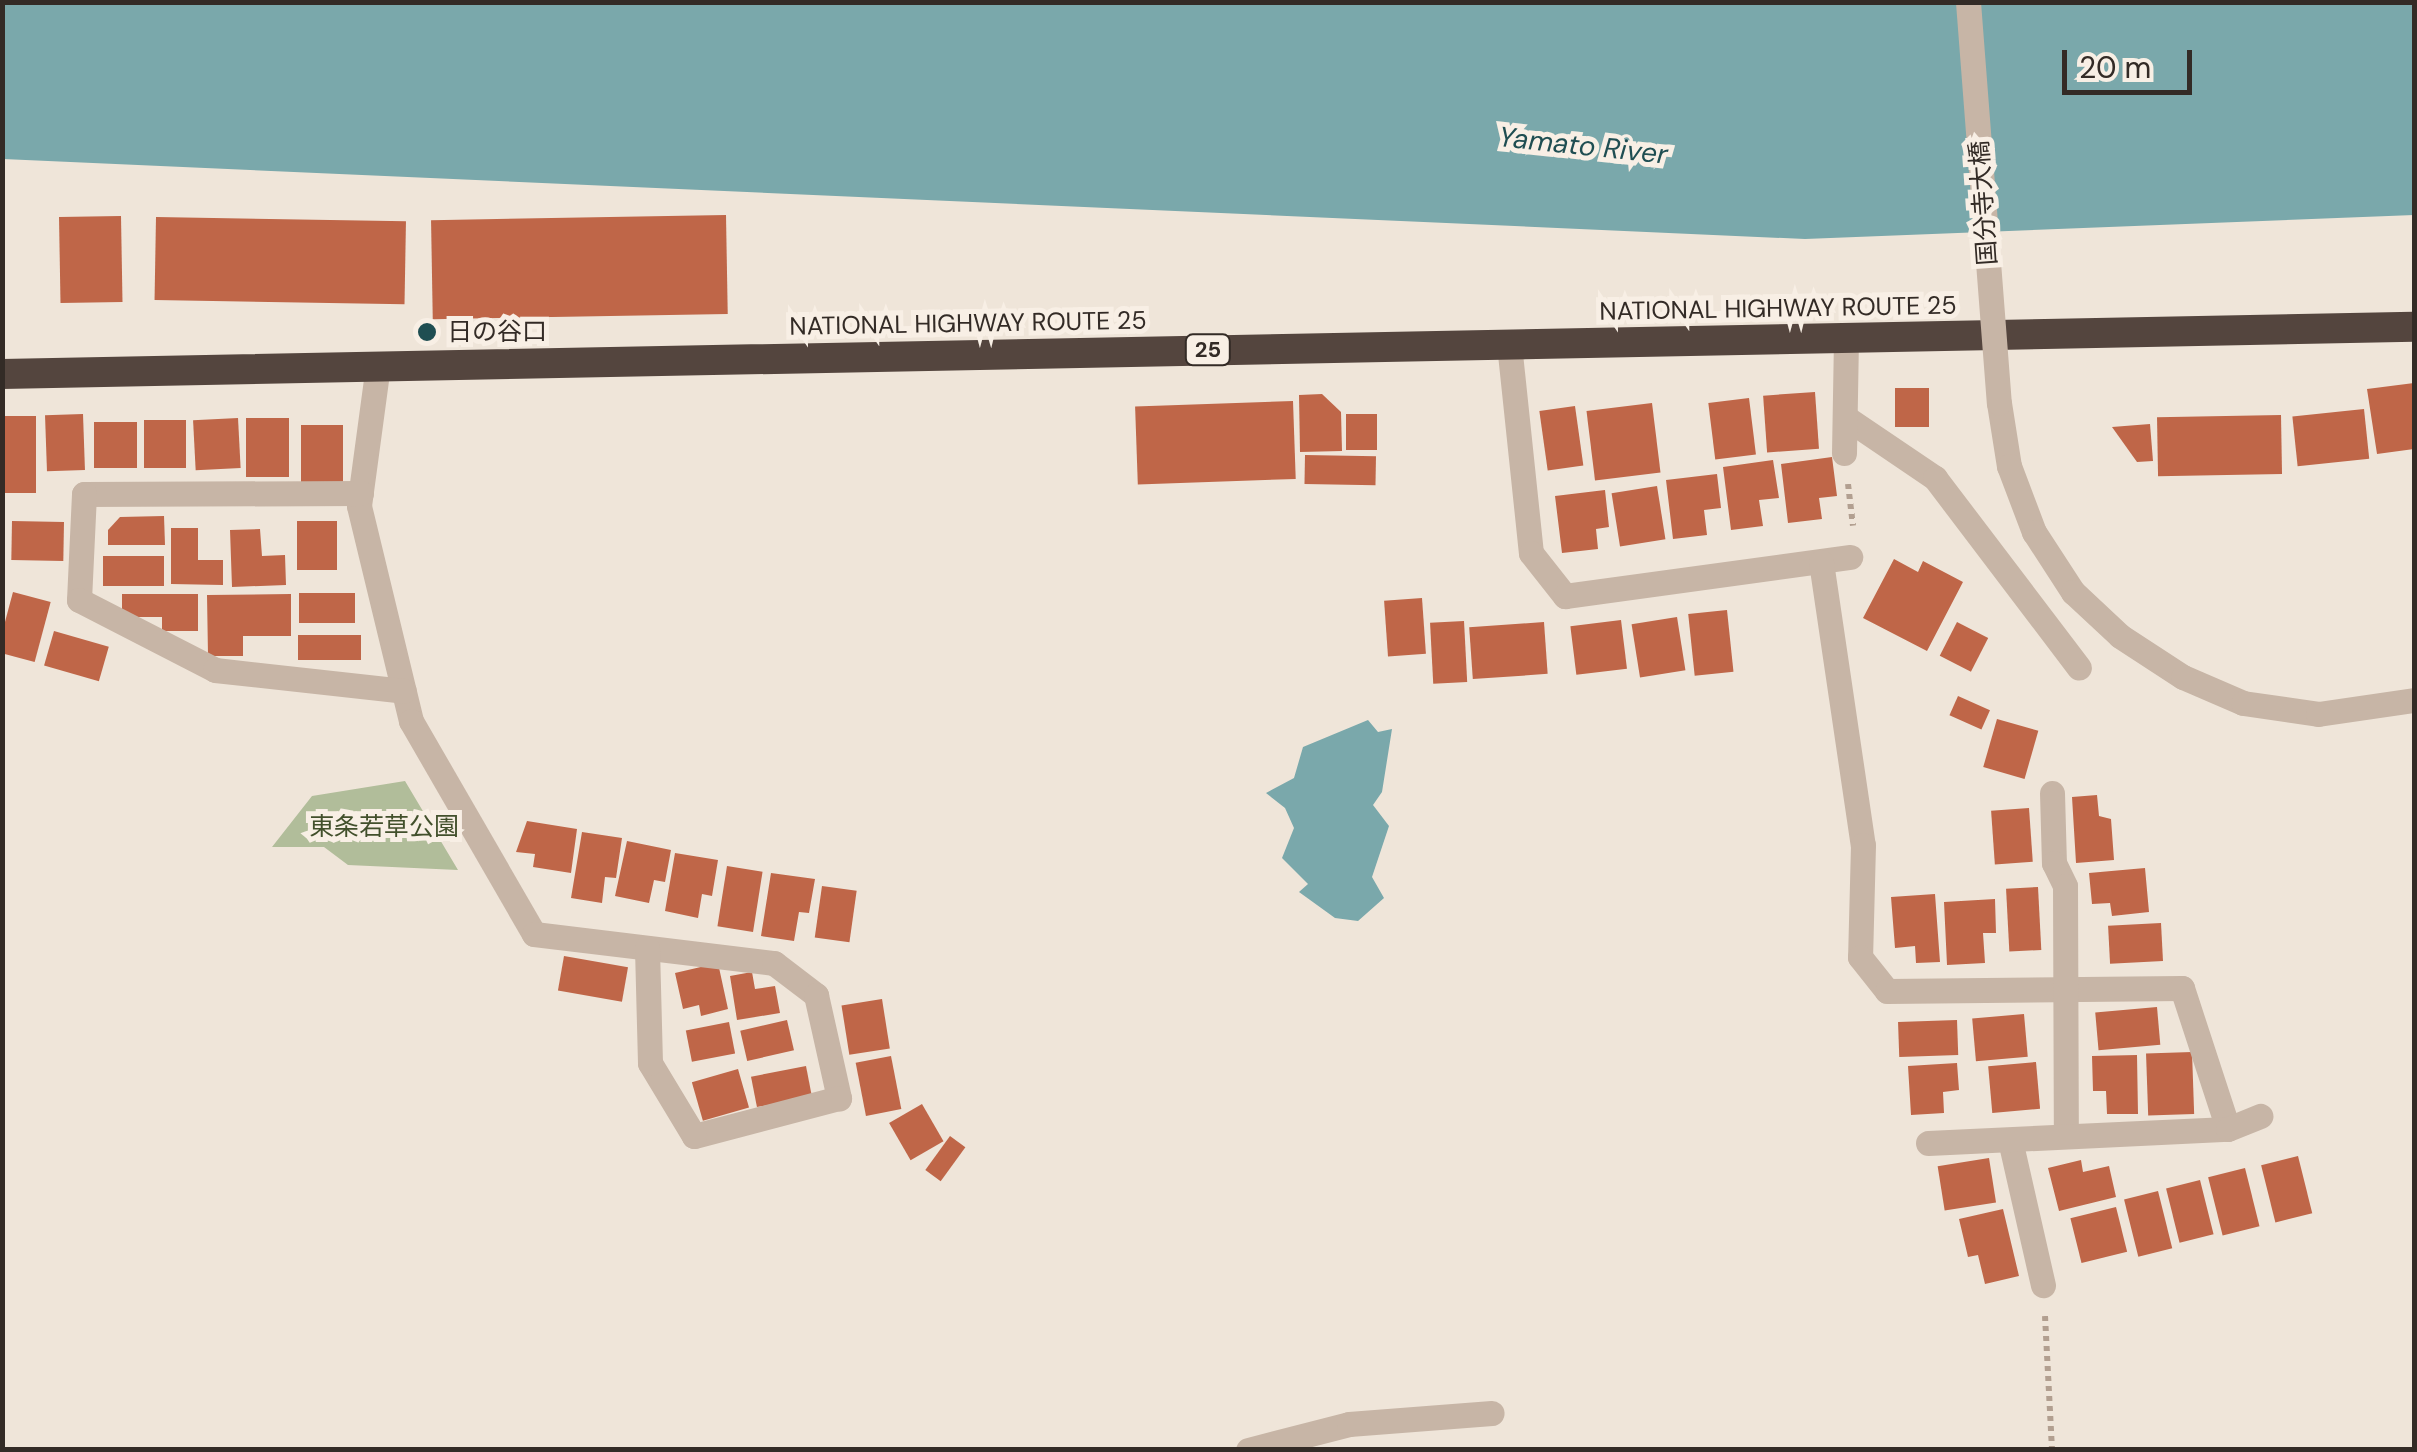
<!DOCTYPE html>
<meta charset="utf-8">
<style>
body{margin:0}
#map{position:relative;width:2417px;height:1452px;overflow:hidden;background:#efe5d9;font-family:"DM Sans","Noto Sans JP",sans-serif}
div>[style]{position:absolute}
[style*='--x']{left:calc(var(--x)*1px);top:calc(var(--y)*1px);width:calc(var(--w)*1px);rotate:calc(var(--a)*1deg)}
.green>*{inset:0;background:#b1bd9a}
.water>*{inset:0;background:#7aa8ab}
.building>*{inset:0;background:#bf6648;transform-origin:0 0}
.path>*{height:6px;margin-top:-3px;transform-origin:0;background:repeating-linear-gradient(90deg,#b29f90 0 5px,transparent 0 10px)}
.minor>*{height:25px;margin:-12.5px;padding:0 12.5px;transform-origin:12.5px;border-radius:12.5px;background:#c7b5a6}
.highway>*{height:30px;margin:-15px;padding:0 15px;transform-origin:15px;border-radius:15px;background:#54453e}
.minor-bridge>*{height:25px;margin:-12.5px;padding:0 12.5px;transform-origin:12.5px;border-radius:12.5px;background:#c7b5a6}
.dots>*{width:28px;height:28px;translate:-50% -50%;box-sizing:border-box;border:5px solid #f8efe5;border-radius:50%}
span{translate:-50% -50%;white-space:nowrap;text-align:center;line-height:1.15;-webkit-text-stroke:10px #f8efe5;paint-order:stroke}
.shield-label span{padding:2px 8px;background:#f8efe5;border:2px solid;border-radius:8px;-webkit-text-stroke-width:0}
.shield-label{font-size:22px;color:#332b26;font-weight:700}
.street-label{font-size:25px;color:#332b26}
.poi-label{font-size:25px;color:#332b26}
.left{translate:0 -50%;text-align:left}
.park-label{font-size:25px;color:#42502c}
.water-label{font-size:28px;color:#1f4e52;font-style:italic}
.frame{position:absolute;inset:0;border:5px solid #332b26;pointer-events:none}
.scale{position:absolute;left:2062px;top:50px;width:130px;height:45px;box-sizing:border-box;border:5px solid #332b26;border-top:0;padding-left:12px;font-size:30px;line-height:35px;white-space:nowrap;color:#332b26;-webkit-text-stroke:8px #f8efe5;paint-order:stroke}
</style>
<div id="map">
<div class="green">
<div style="clip-path:polygon(405px 781px,458px 870px,348px 865px,324px 847px,272px 847px,312px 796px)"></div>
</div>
<div class="water">
<div style="clip-path:polygon(3px 3px,2414px 3px,2414px 215px,1805px 239px,3px 159px)"></div>
<div style="clip-path:polygon(1368px 720px,1378px 732px,1392px 729px,1382px 792px,1373px 805px,1389px 826px,1372px 877px,1384px 898px,1358px 921px,1335px 918px,1299px 892px,1308px 884px,1282px 858px,1294px 828px,1285px 808px,1266px 793px,1294px 778px,1303px 747px)"></div>
</div>
<div class="building">
<div style="left:726px;top:215px;width:99px;height:295px;rotate:89deg"></div>
<div style="left:121px;top:216px;width:86px;height:62px;rotate:89deg"></div>
<div style="left:156px;top:217px;width:250px;height:83px;rotate:1deg"></div>
<div style="clip-path:polygon(2414px 383px,2414px 449px,2377px 454px,2367px 389px)"></div>
<div style="left:1895px;top:388px;width:34px;height:39px"></div>
<div style="left:1815px;top:392px;width:57px;height:52px;rotate:86deg"></div>
<div style="clip-path:polygon(1322px 394px,1341px 412px,1342px 451px,1300px 452px,1299px 395px)"></div>
<div style="left:1749px;top:398px;width:57px;height:41px;rotate:83deg"></div>
<div style="left:1293px;top:401px;width:78px;height:158px;rotate:88deg"></div>
<div style="left:1652px;top:403px;width:70px;height:66px;rotate:83deg"></div>
<div style="left:1575px;top:406px;width:60px;height:36px;rotate:82deg"></div>
<div style="left:2364px;top:409px;width:50px;height:72px;rotate:84deg"></div>
<div style="left:83px;top:414px;width:56px;height:38px;rotate:88deg"></div>
<div style="left:1377px;top:414px;width:36px;height:31px;rotate:90deg"></div>
<div style="left:2281px;top:415px;width:59px;height:124px;rotate:89deg"></div>
<div style="left:2px;top:416px;width:34px;height:77px"></div>
<div style="left:238px;top:418px;width:50px;height:45px;rotate:87deg"></div>
<div style="left:246px;top:418px;width:43px;height:59px"></div>
<div style="left:144px;top:420px;width:42px;height:48px"></div>
<div style="left:137px;top:422px;width:46px;height:43px;rotate:90deg"></div>
<div style="clip-path:polygon(2150px 424px,2153px 461px,2137px 462px,2112px 427px)"></div>
<div style="left:301px;top:425px;width:42px;height:57px"></div>
<div style="left:1305px;top:455px;width:71px;height:29px;rotate:1deg"></div>
<div style="clip-path:polygon(1832px 457px,1837px 496px,1819px 498px,1822px 519px,1788px 523px,1781px 464px)"></div>
<div style="clip-path:polygon(1773px 460px,1779px 498px,1759px 500px,1763px 526px,1731px 530px,1723px 467px)"></div>
<div style="clip-path:polygon(1717px 474px,1721px 508px,1704px 510px,1707px 535px,1673px 539px,1666px 480px)"></div>
<div style="left:1657px;top:486px;width:54px;height:46px;rotate:81deg"></div>
<div style="clip-path:polygon(1605px 490px,1609px 527px,1596px 529px,1598px 549px,1562px 553px,1555px 496px)"></div>
<div style="clip-path:polygon(164px 516px,165px 545px,108px 545px,108px 530px,120px 517px)"></div>
<div style="left:12px;top:521px;width:52px;height:39px;rotate:1deg"></div>
<div style="left:337px;top:521px;width:49px;height:40px;rotate:90deg"></div>
<div style="clip-path:polygon(171px 528px,198px 528px,198px 560px,223px 560px,223px 585px,171px 584px)"></div>
<div style="clip-path:polygon(260px 529px,262px 556px,285px 555px,286px 585px,232px 587px,230px 530px)"></div>
<div style="left:103px;top:556px;width:61px;height:30px"></div>
<div style="clip-path:polygon(1894px 559px,1918px 572px,1923px 561px,1963px 582px,1927px 651px,1863px 618px)"></div>
<div style="left:13px;top:592px;width:39px;height:62px;rotate:15deg"></div>
<div style="left:355px;top:593px;width:30px;height:56px;rotate:90deg"></div>
<div style="clip-path:polygon(122px 594px,198px 594px,198px 631px,162px 631px,162px 617px,122px 617px)"></div>
<div style="clip-path:polygon(291px 594px,291px 636px,243px 636px,243px 656px,208px 656px,207px 595px)"></div>
<div style="left:1422px;top:598px;width:56px;height:38px;rotate:86deg"></div>
<div style="left:1727px;top:610px;width:62px;height:39px;rotate:84deg"></div>
<div style="left:1677px;top:617px;width:54px;height:46px;rotate:81deg"></div>
<div style="left:1621px;top:620px;width:49px;height:51px;rotate:83deg"></div>
<div style="left:1464px;top:621px;width:61px;height:34px;rotate:87deg"></div>
<div style="left:1544px;top:622px;width:52px;height:75px;rotate:86deg"></div>
<div style="left:1957px;top:622px;width:35px;height:38px;rotate:27deg"></div>
<div style="left:54px;top:631px;width:57px;height:36px;rotate:16deg"></div>
<div style="left:298px;top:635px;width:63px;height:25px"></div>
<div style="left:1958px;top:696px;width:35px;height:21px;rotate:24deg"></div>
<div style="left:1997px;top:719px;width:43px;height:50px;rotate:16deg"></div>
<div style="clip-path:polygon(2097px 795px,2099px 816px,2111px 819px,2114px 860px,2076px 863px,2072px 797px)"></div>
<div style="left:2029px;top:808px;width:54px;height:38px;rotate:86deg"></div>
<div style="clip-path:polygon(527px 821px,577px 829px,571px 873px,533px 867px,535px 854px,516px 852px)"></div>
<div style="clip-path:polygon(582px 832px,622px 838px,616px 878px,605px 877px,602px 903px,571px 898px)"></div>
<div style="clip-path:polygon(627px 841px,671px 850px,665px 882px,654px 880px,649px 903px,615px 896px)"></div>
<div style="clip-path:polygon(675px 853px,718px 860px,712px 896px,702px 894px,698px 918px,665px 911px)"></div>
<div style="left:727px;top:866px;width:36px;height:61px;rotate:9deg"></div>
<div style="clip-path:polygon(2145px 868px,2149px 912px,2112px 916px,2110px 903px,2092px 904px,2089px 873px)"></div>
<div style="clip-path:polygon(771px 873px,815px 879px,809px 913px,799px 912px,794px 941px,761px 936px)"></div>
<div style="left:822px;top:886px;width:35px;height:52px;rotate:8deg"></div>
<div style="left:2038px;top:887px;width:63px;height:32px;rotate:87deg"></div>
<div style="clip-path:polygon(1935px 894px,1940px 962px,1916px 963px,1915px 946px,1895px 948px,1891px 897px)"></div>
<div style="clip-path:polygon(1995px 899px,1996px 933px,1983px 933px,1985px 963px,1947px 965px,1944px 902px)"></div>
<div style="left:2161px;top:923px;width:38px;height:53px;rotate:87deg"></div>
<div style="left:564px;top:956px;width:65px;height:35px;rotate:10deg"></div>
<div style="clip-path:polygon(718px 963px,728px 1009px,701px 1016px,699px 1005px,683px 1009px,675px 973px)"></div>
<div style="clip-path:polygon(752px 972px,755px 989px,775px 986px,780px 1013px,737px 1020px,730px 976px)"></div>
<div style="left:882px;top:999px;width:50px;height:41px;rotate:81deg"></div>
<div style="left:2157px;top:1007px;width:38px;height:62px;rotate:85deg"></div>
<div style="left:2024px;top:1014px;width:43px;height:52px;rotate:85deg"></div>
<div style="left:787px;top:1020px;width:31px;height:48px;rotate:77deg"></div>
<div style="left:1957px;top:1020px;width:35px;height:59px;rotate:88deg"></div>
<div style="left:729px;top:1022px;width:32px;height:44px;rotate:79deg"></div>
<div style="left:2192px;top:1052px;width:62px;height:46px;rotate:88deg"></div>
<div style="clip-path:polygon(2137px 1055px,2138px 1114px,2107px 1114px,2106px 1091px,2093px 1091px,2092px 1056px)"></div>
<div style="left:891px;top:1056px;width:54px;height:36px;rotate:79deg"></div>
<div style="left:2036px;top:1062px;width:47px;height:48px;rotate:85deg"></div>
<div style="clip-path:polygon(1957px 1063px,1959px 1090px,1943px 1092px,1944px 1113px,1911px 1115px,1908px 1066px)"></div>
<div style="left:806px;top:1066px;width:31px;height:56px;rotate:79deg"></div>
<div style="left:738px;top:1069px;width:40px;height:48px;rotate:74deg"></div>
<div style="left:922px;top:1104px;width:43px;height:38px;rotate:60deg"></div>
<div style="left:950px;top:1136px;width:19px;height:42px;rotate:36deg"></div>
<div style="left:2298px;top:1156px;width:59px;height:38px;rotate:76deg"></div>
<div style="left:1989px;top:1158px;width:45px;height:52px;rotate:81deg"></div>
<div style="clip-path:polygon(2081px 1160px,2083px 1172px,2109px 1166px,2116px 1197px,2059px 1211px,2048px 1168px)"></div>
<div style="left:2245px;top:1168px;width:60px;height:38px;rotate:76deg"></div>
<div style="left:2200px;top:1180px;width:56px;height:35px;rotate:76deg"></div>
<div style="left:2158px;top:1191px;width:59px;height:35px;rotate:76deg"></div>
<div style="left:2116px;top:1207px;width:46px;height:47px;rotate:76deg"></div>
<div style="clip-path:polygon(2003px 1209px,2019px 1276px,1985px 1284px,1978px 1255px,1968px 1257px,1959px 1219px)"></div>
</div>
<div class="path">
<div style="--x:1848;--y:484;--w:42;--a:83.2"></div>
<div style="--x:2045;--y:1316;--w:134;--a:87"></div>
</div>
<div class="minor">
<div style="--x:1509;--y:344;--w:210;--a:84"></div>
<div style="--x:1531;--y:553;--w:55;--a:51.7"></div>
<div style="--x:1565;--y:596;--w:288;--a:-7.8"></div>
<div style="--x:378;--y:365;--w:142;--a:97.7"></div>
<div style="--x:359;--y:506;--w:221;--a:76.4"></div>
<div style="--x:411;--y:721;--w:246;--a:60"></div>
<div style="--x:534;--y:934;--w:242;--a:6.9"></div>
<div style="--x:774;--y:963;--w:53;--a:37.3"></div>
<div style="--x:816;--y:995;--w:106;--a:77.4"></div>
<div style="--x:839;--y:1098;--w:150;--a:165.3"></div>
<div style="--x:694;--y:1136;--w:85;--a:-121.1"></div>
<div style="--x:650;--y:1063;--w:115;--a:-91.5"></div>
<div style="--x:1999;--y:403;--w:64;--a:81"></div>
<div style="--x:2009;--y:466;--w:71;--a:69.3"></div>
<div style="--x:2034;--y:532;--w:72;--a:57"></div>
<div style="--x:2073;--y:592;--w:64;--a:43.1"></div>
<div style="--x:2120;--y:636;--w:75;--a:33.1"></div>
<div style="--x:2183;--y:677;--w:65;--a:23.4"></div>
<div style="--x:2243;--y:703;--w:76;--a:8.3"></div>
<div style="--x:2318;--y:714;--w:97;--a:-8.3"></div>
<div style="--x:1845;--y:417;--w:109;--a:34.1"></div>
<div style="--x:1935;--y:478;--w:238;--a:52.8"></div>
<div style="--x:1844;--y:453;--w:116;--a:-89"></div>
<div style="--x:361;--y:493;--w:277;--a:179.8"></div>
<div style="--x:84;--y:494;--w:106;--a:92.7"></div>
<div style="--x:79;--y:600;--w:153;--a:27.2"></div>
<div style="--x:215;--y:670;--w:190;--a:6.3"></div>
<div style="--x:1821;--y:562;--w:286;--a:81.6"></div>
<div style="--x:1863;--y:845;--w:112;--a:91.5"></div>
<div style="--x:1860;--y:957;--w:43;--a:51.5"></div>
<div style="--x:1887;--y:991;--w:295;--a:-0.6"></div>
<div style="--x:2182;--y:988;--w:148;--a:71.9"></div>
<div style="--x:2052;--y:793;--w:70;--a:88.4"></div>
<div style="--x:2054;--y:863;--w:25;--a:64"></div>
<div style="--x:2065;--y:886;--w:250;--a:89.8"></div>
<div style="--x:2010;--y:1140;--w:149;--a:77.2"></div>
<div style="--x:1928;--y:1143;--w:300;--a:-2.7"></div>
<div style="--x:2228;--y:1129;--w:35;--a:-22"></div>
<div style="--x:1248;--y:1450;--w:104;--a:-14.4"></div>
<div style="--x:1349;--y:1424;--w:143;--a:-4.4"></div>
</div>
<div class="highway">
<div style="--x:2;--y:374;--w:2412;--a:-1.12"></div>
</div>
<div class="minor-bridge">
<div style="--x:1968;--y:2;--w:402;--a:85.6"></div>
</div>
<div class="dots">
<div style="left:427px;top:332px;background:#1f4e52"></div>
</div>
<div class="shield-label">
<span style="left:1208px;top:350px">25</span>
</div>
<div class="street-label">
<span style="left:1984px;top:203px;rotate:-94deg">国分寺大橋</span>
<span style="left:1778px;top:309px;rotate:-1deg">NATIONAL HIGHWAY ROUTE 25</span>
<span style="left:968px;top:324px;rotate:-1deg">NATIONAL HIGHWAY ROUTE 25</span>
</div>
<div class="poi-label">
<span class="left" style="left:447px;top:332px">日の谷口</span>
</div>
<div class="park-label">
<span style="left:384px;top:827px">東条若草公園</span>
</div>
<div class="water-label">
<span style="left:1583px;top:146px;rotate:6deg">Yamato River</span>
</div>
<div class="frame"></div>
<div class="scale">20 m</div>
</div>
